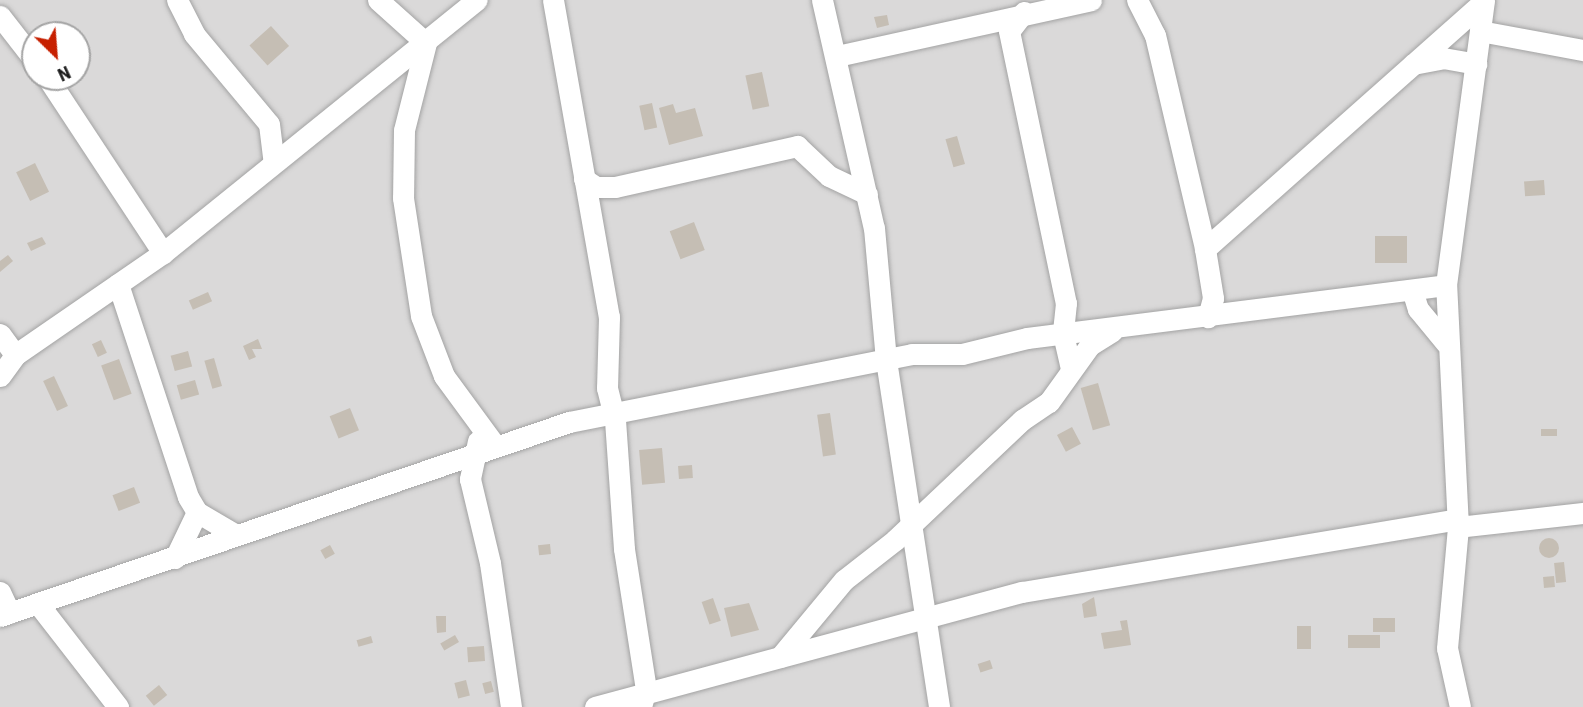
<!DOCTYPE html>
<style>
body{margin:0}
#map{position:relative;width:1583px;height:707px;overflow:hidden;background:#edebe1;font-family:"Roboto Condensed",sans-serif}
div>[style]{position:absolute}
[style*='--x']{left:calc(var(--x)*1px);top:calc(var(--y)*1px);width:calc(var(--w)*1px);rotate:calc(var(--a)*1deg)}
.residential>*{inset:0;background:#dad9d9}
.building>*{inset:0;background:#c5beb4;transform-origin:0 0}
.round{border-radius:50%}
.roads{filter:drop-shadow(0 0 2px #a3a3a3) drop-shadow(0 0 2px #a3a3a3)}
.minor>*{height:21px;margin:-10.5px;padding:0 10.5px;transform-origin:10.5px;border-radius:10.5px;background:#fff}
span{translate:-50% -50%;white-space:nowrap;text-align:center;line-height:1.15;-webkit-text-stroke:6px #fff;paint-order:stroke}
.north{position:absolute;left:21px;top:21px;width:70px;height:70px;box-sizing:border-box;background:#fff;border:2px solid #a4a4a4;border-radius:50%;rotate:155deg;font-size:19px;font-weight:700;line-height:28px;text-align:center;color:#1c1c1c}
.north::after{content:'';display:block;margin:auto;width:24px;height:32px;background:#c72000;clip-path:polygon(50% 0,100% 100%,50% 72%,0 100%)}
</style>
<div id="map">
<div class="residential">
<div style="clip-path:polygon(evenodd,0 0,1583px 0,1583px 707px,0 707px,0 0,35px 35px,77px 35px,77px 77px,35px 77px,35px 35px)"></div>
</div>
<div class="building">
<div style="clip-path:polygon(887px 15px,889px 25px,877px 28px,874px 17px)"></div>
<div style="left:271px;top:26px;width:27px;height:29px;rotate:48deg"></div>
<div style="left:762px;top:72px;width:35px;height:17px;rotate:78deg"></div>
<div style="left:652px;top:103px;width:25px;height:13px;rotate:78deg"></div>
<div style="clip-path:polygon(673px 104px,676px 113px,695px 108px,703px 136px,669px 145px,659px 108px)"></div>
<div style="left:957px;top:136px;width:29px;height:12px;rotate:74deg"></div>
<div style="left:35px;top:163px;width:32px;height:21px;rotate:64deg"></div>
<div style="left:1544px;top:180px;width:15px;height:20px;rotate:86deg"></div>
<div style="left:694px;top:222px;width:30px;height:26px;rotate:69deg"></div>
<div style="left:1375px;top:236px;width:32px;height:27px"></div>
<div style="clip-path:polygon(42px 237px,46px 244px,31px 251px,27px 243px)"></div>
<div style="clip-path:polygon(8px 255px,13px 261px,0 272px,0 261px)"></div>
<div style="left:208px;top:292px;width:10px;height:21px;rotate:66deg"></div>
<div style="clip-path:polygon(258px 339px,262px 349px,252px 349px,256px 357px,249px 360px,243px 346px)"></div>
<div style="left:101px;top:340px;width:14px;height:10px;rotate:65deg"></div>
<div style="left:188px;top:351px;width:16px;height:18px;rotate:75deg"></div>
<div style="left:214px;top:358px;width:29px;height:10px;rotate:74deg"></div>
<div style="left:119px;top:359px;width:37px;height:19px;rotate:70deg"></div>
<div style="left:54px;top:376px;width:33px;height:12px;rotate:65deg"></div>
<div style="left:195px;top:380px;width:15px;height:19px;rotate:74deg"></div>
<div style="left:1098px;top:383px;width:44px;height:18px;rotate:74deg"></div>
<div style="left:350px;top:408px;width:24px;height:22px;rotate:68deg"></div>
<div style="left:830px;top:413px;width:42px;height:13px;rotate:82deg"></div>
<div style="left:1072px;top:427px;width:19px;height:17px;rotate:62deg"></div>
<div style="left:1557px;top:429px;width:7px;height:16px;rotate:90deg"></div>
<div style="left:662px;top:448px;width:35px;height:23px;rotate:85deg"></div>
<div style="left:692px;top:465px;width:13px;height:14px;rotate:86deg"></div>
<div style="left:134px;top:487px;width:17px;height:23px;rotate:69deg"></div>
<div class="round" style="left:1539px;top:538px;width:20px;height:20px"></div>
<div style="left:550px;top:544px;width:10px;height:12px;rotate:84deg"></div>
<div style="left:330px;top:545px;width:10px;height:11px;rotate:61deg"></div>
<div style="left:1564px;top:562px;width:20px;height:10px;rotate:84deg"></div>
<div style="left:1554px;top:576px;width:11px;height:11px;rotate:85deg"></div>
<div style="clip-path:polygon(1094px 597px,1097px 616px,1084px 618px,1082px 604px)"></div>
<div style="left:713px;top:598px;width:24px;height:12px;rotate:71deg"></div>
<div style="clip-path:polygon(749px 603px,759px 630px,731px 637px,724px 608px)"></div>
<div style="clip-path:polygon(436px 616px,446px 616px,446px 632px,437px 633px)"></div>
<div style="left:1373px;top:618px;width:22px;height:14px"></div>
<div style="clip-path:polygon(1127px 620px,1131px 645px,1104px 649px,1101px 633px,1122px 630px,1120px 621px)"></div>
<div style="left:1297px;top:626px;width:14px;height:23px"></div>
<div style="left:455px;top:635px;width:8px;height:17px;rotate:60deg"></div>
<div style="left:1348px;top:635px;width:32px;height:13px"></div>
<div style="left:371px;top:636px;width:7px;height:15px;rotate:74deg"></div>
<div style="left:484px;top:646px;width:15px;height:17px;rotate:86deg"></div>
<div style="left:990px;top:660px;width:9px;height:13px;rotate:72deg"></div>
<div style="left:466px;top:680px;width:16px;height:12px;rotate:76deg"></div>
<div style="left:491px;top:681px;width:11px;height:9px;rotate:75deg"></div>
<div style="left:159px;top:685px;width:13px;height:17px;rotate:51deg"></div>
</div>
<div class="roads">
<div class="minor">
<div style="--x:177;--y:0;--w:38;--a:63"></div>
<div style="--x:194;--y:34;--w:117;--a:50.2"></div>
<div style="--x:269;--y:124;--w:38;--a:83"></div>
<div style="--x:378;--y:0;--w:64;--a:41.9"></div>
<div style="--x:426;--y:43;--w:90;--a:104.2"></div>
<div style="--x:404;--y:130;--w:68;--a:90.8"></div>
<div style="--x:403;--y:198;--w:119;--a:81.3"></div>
<div style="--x:421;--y:316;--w:64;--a:69"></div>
<div style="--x:444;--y:376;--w:84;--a:53.7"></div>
<div style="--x:553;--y:0;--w:322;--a:80"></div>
<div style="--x:609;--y:317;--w:71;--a:91.6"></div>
<div style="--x:607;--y:388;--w:33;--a:76"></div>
<div style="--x:615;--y:420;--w:129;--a:86"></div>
<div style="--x:624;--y:549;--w:142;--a:81.1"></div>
<div style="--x:646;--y:689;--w:19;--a:106"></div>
<div style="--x:822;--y:0;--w:234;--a:77.2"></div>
<div style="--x:874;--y:228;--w:133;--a:84.8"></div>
<div style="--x:886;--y:360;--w:351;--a:81.3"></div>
<div style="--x:1137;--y:0;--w:39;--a:63"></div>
<div style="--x:1155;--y:35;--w:220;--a:76.8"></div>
<div style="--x:1205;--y:249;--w:50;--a:80.7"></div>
<div style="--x:1213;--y:298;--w:20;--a:105"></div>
<div style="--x:1024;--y:12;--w:24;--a:128"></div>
<div style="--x:1009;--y:31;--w:278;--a:78.2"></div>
<div style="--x:1066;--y:303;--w:31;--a:96"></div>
<div style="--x:1063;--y:334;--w:37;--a:77"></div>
<div style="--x:0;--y:16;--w:57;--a:52.1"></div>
<div style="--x:1480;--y:31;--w:105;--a:10.5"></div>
<div style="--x:837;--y:56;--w:260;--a:-12.4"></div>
<div style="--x:1413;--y:64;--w:31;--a:-11"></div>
<div style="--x:1443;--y:58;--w:34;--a:10"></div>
<div style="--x:47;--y:77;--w:211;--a:56.6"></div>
<div style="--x:584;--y:179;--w:14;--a:34"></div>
<div style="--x:596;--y:187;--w:19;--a:0"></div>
<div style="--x:615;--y:187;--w:187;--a:-12.7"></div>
<div style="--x:797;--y:146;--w:44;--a:43.2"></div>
<div style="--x:829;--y:176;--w:42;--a:25.3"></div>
<div style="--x:1205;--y:249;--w:372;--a:-41.6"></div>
<div style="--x:118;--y:284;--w:224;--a:71.8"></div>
<div style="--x:188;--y:497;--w:17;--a:59"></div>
<div style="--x:197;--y:512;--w:45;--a:30.5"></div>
<div style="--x:1413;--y:293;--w:17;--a:73"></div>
<div style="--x:1418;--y:309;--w:44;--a:50.5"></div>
<div style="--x:0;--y:334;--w:26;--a:54"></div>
<div style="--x:0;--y:376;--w:26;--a:-54"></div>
<div style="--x:15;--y:355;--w:180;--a:-34.6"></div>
<div style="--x:163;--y:253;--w:403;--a:-38.9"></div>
<div style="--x:478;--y:441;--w:39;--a:102"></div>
<div style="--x:470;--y:479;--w:86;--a:76.6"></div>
<div style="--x:490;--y:563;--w:146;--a:81.7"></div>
<div style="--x:1458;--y:527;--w:126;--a:-6.4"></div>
<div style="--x:175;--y:558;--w:51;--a:-64.4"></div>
<div style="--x:0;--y:592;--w:23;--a:65"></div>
<div style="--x:39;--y:605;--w:129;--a:52.2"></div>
<div style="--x:0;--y:616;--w:601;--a:-18.83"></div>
<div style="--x:569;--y:422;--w:350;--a:-11.2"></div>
<div style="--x:912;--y:354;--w:50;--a:0"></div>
<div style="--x:962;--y:354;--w:67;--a:-13.8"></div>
<div style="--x:1027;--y:338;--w:422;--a:-7.2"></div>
<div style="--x:780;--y:657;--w:100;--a:-50.3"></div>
<div style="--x:844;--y:580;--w:65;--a:-38.1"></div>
<div style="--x:895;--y:540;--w:175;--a:-43.4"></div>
<div style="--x:1022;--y:420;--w:32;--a:-34"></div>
<div style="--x:1049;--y:402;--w:70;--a:-54.3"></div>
<div style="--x:1090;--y:345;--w:26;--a:-32"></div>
<div style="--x:595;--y:707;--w:442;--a:-15.1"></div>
<div style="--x:1022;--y:592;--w:442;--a:-9.5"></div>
<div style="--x:1460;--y:707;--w:60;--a:-102.4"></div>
<div style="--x:1447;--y:648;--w:121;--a:-84.8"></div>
<div style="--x:1458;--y:527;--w:242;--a:-92.8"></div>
<div style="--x:1446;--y:285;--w:288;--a:-82.4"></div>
</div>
</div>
<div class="north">N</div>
</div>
